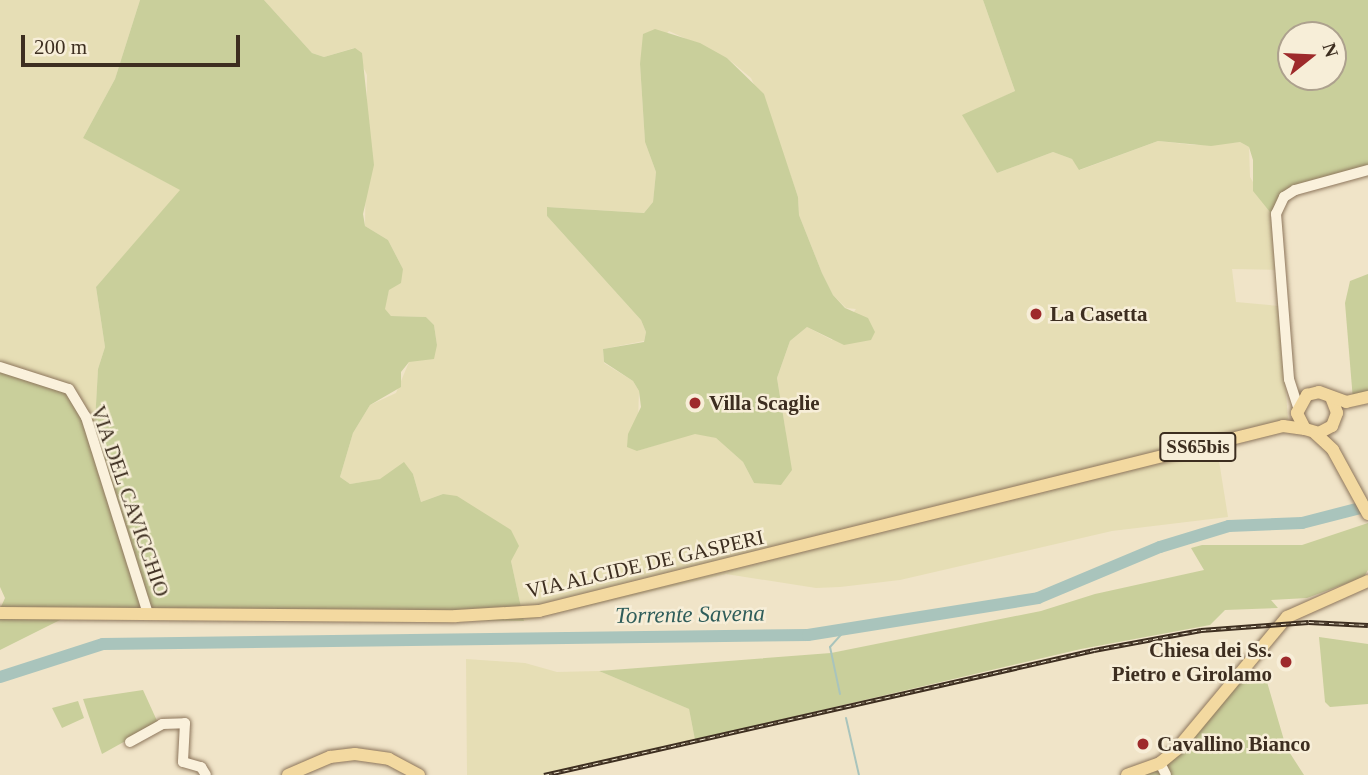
<!DOCTYPE html>
<style>
body{margin:0}
#map{position:relative;width:1368px;height:775px;overflow:hidden;background:#f0e4c8;font-family:"Times New Roman",serif}
div>[style]{position:absolute}
[style*='--x']{left:calc(var(--x)*1px);top:calc(var(--y)*1px);width:calc(var(--w)*1px);rotate:calc(var(--a)*1deg)}
.farmland>*{inset:0;background:#e6deb5}
.green>*{inset:0;background:#c9cf9b}
.stream>*{height:2px;margin:-1px;padding:0 1px;transform-origin:1px;border-radius:1px;background:#a9c4bc}
.river>*{height:12px;margin:-6px;padding:0 6px;transform-origin:6px;border-radius:6px;background:#a9c4bc}
.roads{filter:drop-shadow(0 0 2px #8d765c) drop-shadow(0 0 2px #8d765c)}
.minor>*{height:10px;margin:-5px;padding:0 5px;transform-origin:5px;border-radius:5px;background:#faf1dc}
.major>*{height:12px;margin:-6px;padding:0 6px;transform-origin:6px;border-radius:6px;background:#f3d9a0}
.rail>*{height:4.5px;margin-top:-2.25px;transform-origin:0;background:repeating-linear-gradient(90deg,#f7eed8 0 5px,#3d2e20 0 10px);box-sizing:border-box;border-block:2px solid #3d2e20}
.dots>*{width:19px;height:19px;translate:-50% -50%;box-sizing:border-box;border:4px solid #f7eed8;border-radius:50%}
span{translate:-50% -50%;white-space:nowrap;text-align:center;line-height:1.15;-webkit-text-stroke:5px #f7eed8;paint-order:stroke}
.shield-label span{padding:2px 5px;background:#f7eed8;border:2px solid;border-radius:5px;-webkit-text-stroke-width:0}
.shield-label{font-size:19px;color:#3d2e20;font-weight:700}
.poi-label{font-size:21px;color:#3d2e20;font-weight:700}
.left{translate:0 -50%;text-align:left}
.right{translate:-100% -50%;text-align:right}
.street-label{font-size:21px;color:#3d2e20}
.water-label{font-size:23px;color:#2f5d5a;font-style:italic}
.north{position:absolute;left:1277px;top:21px;width:70px;height:70px;box-sizing:border-box;background:#f7eed8;border:2px solid #ada18e;border-radius:50%;rotate:72deg;font-size:19px;font-weight:700;line-height:28px;text-align:center;color:#3d2e20}
.north::after{content:'';display:block;margin:auto;width:24px;height:32px;background:#9e2a2b;clip-path:polygon(50% 0,100% 100%,50% 72%,0 100%)}
.scale{position:absolute;left:21px;top:35px;width:219px;height:32px;box-sizing:border-box;border:4px solid #3d2e20;border-top:0;padding-left:9px;font-size:21px;line-height:24px;white-space:nowrap;color:#3d2e20;-webkit-text-stroke:5px #f7eed8;paint-order:stroke}
</style>
<div id="map">
<div class="farmland">
<div style="clip-path:polygon(0 0,140px 0,115px 79px,83px 138px,181px 190px,96px 287px,105px 347px,98px 369px,95px 423px,56px 381px,0 370px)"></div>
<div style="clip-path:polygon(evenodd,264px 0,983px 0,1015px 91px,963px 116px,997px 173px,1053px 152px,1072px 159px,1080px 170px,1158px 141px,1194px 145px,1240px 142px,1249px 147px,1250px 177px,1274px 217px,1278px 270px,1232px 269px,1236px 302px,1279px 306px,1288px 419px,1215px 436px,1228px 517px,1112px 531px,900px 580px,840px 587px,816px 588px,726px 574px,524px 621px,511px 561px,443px 494px,421px 502px,413px 474px,350px 484px,340px 477px,353px 433px,370px 405px,396px 393px,409px 362px,437px 345px,434px 325px,426px 317px,391px 316px,384px 309px,389px 290px,403px 269px,388px 240px,365px 226px,367px 75px,354px 48px,324px 57px,312px 53px,264px 0,669px 31px,727px 58px,751px 78px,774px 127px,798px 197px,799px 215px,822px 273px,833px 295px,846px 308px,856px 309px,832px 340px,807px 327px,790px 341px,777px 378px,786px 434px,767px 483px,754px 483px,743px 462px,716px 438px,695px 433px,637px 451px,639px 391px,633px 381px,604px 363px,603px 349px,644px 341px,646px 332px,641px 320px,547px 216px,548px 207px,644px 213px,653px 202px,656px 172px,645px 142px,640px 64px,669px 31px)"></div>
<div style="clip-path:polygon(466px 659px,525px 663px,557px 672px,599px 671px,689px 709px,695px 740px,547px 775px,467px 775px)"></div>
</div>
<div class="green">
<div style="clip-path:polygon(140px 0,264px 0,312px 53px,324px 57px,355px 48px,362px 53px,374px 165px,363px 214px,365px 226px,388px 240px,403px 269px,401px 283px,389px 290px,385px 309px,391px 316px,426px 317px,434px 325px,437px 345px,434px 359px,409px 362px,401px 372px,401px 387px,370px 405px,353px 433px,340px 477px,350px 484px,380px 479px,404px 462px,413px 474px,421px 502px,443px 494px,457px 496px,511px 530px,519px 546px,511px 561px,524px 621px,70px 615px,0 650px,0 609px,5px 598px,0 587px,0 370px,56px 381px,95px 422px,98px 369px,105px 347px,96px 287px,180px 190px,83px 138px,115px 79px)"></div>
<div style="clip-path:polygon(evenodd,983px 0,1368px 0,1368px 173px,1301px 191px,1287px 200px,1274px 217px,1253px 191px,1253px 160px,1249px 147px,1240px 142px,1211px 146px,1158px 141px,1079px 170px,1072px 159px,1053px 152px,997px 173px,962px 115px,1015px 91px,983px 0,1291px 35px,1333px 35px,1333px 77px,1291px 77px,1291px 35px)"></div>
<div style="clip-path:polygon(655px 29px,700px 43px,727px 58px,764px 94px,798px 197px,799px 215px,822px 273px,833px 295px,845px 308px,868px 318px,875px 332px,871px 340px,844px 345px,807px 327px,790px 341px,777px 378px,792px 470px,781px 485px,754px 483px,743px 462px,716px 438px,695px 434px,637px 451px,627px 447px,628px 434px,641px 407px,639px 391px,633px 381px,604px 362px,603px 349px,644px 342px,646px 332px,641px 320px,547px 216px,547px 207px,644px 213px,653px 202px,656px 172px,645px 142px,640px 64px,643px 34px)"></div>
<div style="clip-path:polygon(1368px 274px,1368px 395px,1353px 400px,1345px 303px,1350px 281px)"></div>
<div style="clip-path:polygon(1368px 523px,1368px 570px,1364px 577px,1307px 598px,1271px 600px,1278px 608px,1225px 610px,1210px 625px,1081px 649px,695px 740px,689px 709px,599px 671px,831px 653px,1041px 611px,1095px 594px,1204px 570px,1191px 548px,1202px 545px,1302px 545px)"></div>
<div style="clip-path:polygon(1319px 637px,1368px 644px,1368px 704px,1330px 707px,1325px 702px)"></div>
<div style="clip-path:polygon(1245px 674px,1247px 684px,1267px 682px,1286px 747px,1304px 775px,1129px 775px,1152px 767px)"></div>
<div style="clip-path:polygon(143px 690px,158px 723px,102px 754px,83px 699px)"></div>
<div style="clip-path:polygon(78px 701px,84px 718px,62px 728px,52px 708px)"></div>
</div>
<div class="stream">
<div style="--x:840;--y:694;--w:48;--a:-102"></div>
<div style="--x:830;--y:647;--w:25;--a:-48"></div>
<div style="--x:846;--y:718;--w:58;--a:77.2"></div>
</div>
<div class="river">
<div style="--x:0;--y:677;--w:108;--a:-17.8"></div>
<div style="--x:103;--y:644;--w:705;--a:-0.73"></div>
<div style="--x:808;--y:635;--w:233;--a:-9.1"></div>
<div style="--x:1038;--y:598;--w:132;--a:-22.7"></div>
<div style="--x:1160;--y:547;--w:72;--a:-16.9"></div>
<div style="--x:1229;--y:526;--w:73;--a:-2.4"></div>
<div style="--x:1302;--y:523;--w:68;--a:-14.4"></div>
</div>
<div class="roads">
<div class="minor">
<div style="--x:0;--y:367;--w:72;--a:17.7"></div>
<div style="--x:69;--y:389;--w:33;--a:59"></div>
<div style="--x:86;--y:417;--w:207;--a:72.5"></div>
<div style="--x:1298;--y:407;--w:29;--a:-108"></div>
<div style="--x:1289;--y:379;--w:166;--a:-94.5"></div>
<div style="--x:1276;--y:214;--w:19;--a:-65"></div>
<div style="--x:1284;--y:197;--w:13;--a:-32"></div>
<div style="--x:1295;--y:190;--w:76;--a:-15.3"></div>
<div style="--x:130;--y:742;--w:37;--a:-29"></div>
<div style="--x:162;--y:724;--w:23;--a:-2"></div>
<div style="--x:185;--y:723;--w:39;--a:93"></div>
<div style="--x:183;--y:762;--w:19;--a:16"></div>
<div style="--x:201;--y:767;--w:9;--a:58"></div>
<div style="--x:1160;--y:763;--w:13;--a:63"></div>
</div>
<div class="major">
<div style="--x:1331;--y:397;--w:17;--a:69"></div>
<div style="--x:1337;--y:413;--w:14;--a:111"></div>
<div style="--x:1332;--y:426;--w:15;--a:152"></div>
<div style="--x:1319;--y:433;--w:15;--a:-164"></div>
<div style="--x:1305;--y:429;--w:18;--a:-117"></div>
<div style="--x:1297;--y:413;--w:21;--a:-61"></div>
<div style="--x:1307;--y:395;--w:12;--a:-14"></div>
<div style="--x:1319;--y:392;--w:29;--a:20"></div>
<div style="--x:1346;--y:402;--w:23;--a:-13"></div>
<div style="--x:1314;--y:432;--w:26;--a:43"></div>
<div style="--x:1333;--y:450;--w:73;--a:61.3"></div>
<div style="--x:0;--y:613;--w:456;--a:0.4"></div>
<div style="--x:456;--y:616;--w:83;--a:-3.4"></div>
<div style="--x:539;--y:611;--w:767;--a:-13.96"></div>
<div style="--x:1283;--y:426;--w:22;--a:8"></div>
<div style="--x:288;--y:775;--w:46;--a:-23.2"></div>
<div style="--x:330;--y:757;--w:25;--a:-7"></div>
<div style="--x:355;--y:754;--w:34;--a:8"></div>
<div style="--x:389;--y:759;--w:34;--a:28"></div>
<div style="--x:1127;--y:775;--w:35;--a:-20"></div>
<div style="--x:1160;--y:763;--w:22;--a:-39"></div>
<div style="--x:1177;--y:749;--w:172;--a:-50.2"></div>
<div style="--x:1287;--y:617;--w:89;--a:-24"></div>
</div>
</div>
<div class="rail">
<div style="--x:544;--y:775;--w:564;--a:-12.8"></div>
<div style="--x:1094;--y:650;--w:109;--a:-10.6"></div>
<div style="--x:1201;--y:630;--w:108;--a:-4.2"></div>
<div style="--x:1309;--y:622;--w:59;--a:2.9"></div>
</div>
<div class="dots">
<div style="left:1036px;top:314px;background:#9e2a2b"></div>
<div style="left:695px;top:403px;background:#9e2a2b"></div>
<div style="left:1286px;top:662px;background:#9e2a2b"></div>
<div style="left:1143px;top:744px;background:#9e2a2b"></div>
</div>
<div class="shield-label">
<span style="left:1198px;top:447px">SS65bis</span>
</div>
<div class="poi-label">
<span class="left" style="left:1050px;top:314px">La Casetta</span>
<span class="left" style="left:709px;top:403px">Villa Scaglie</span>
<span class="right" style="left:1272px;top:662px">Chiesa dei Ss.<br>Pietro e Girolamo</span>
<span class="left" style="left:1157px;top:744px">Cavallino Bianco</span>
</div>
<div class="street-label">
<span style="left:130px;top:501px;rotate:71deg">VIA DEL CAVICCHIO</span>
<span style="left:645px;top:564px;rotate:-13deg">VIA ALCIDE DE GASPERI</span>
</div>
<div class="water-label">
<span style="left:690px;top:615px;rotate:-1deg">Torrente Savena</span>
</div>
<div class="north">N</div>
<div class="scale">200 m</div>
</div>
